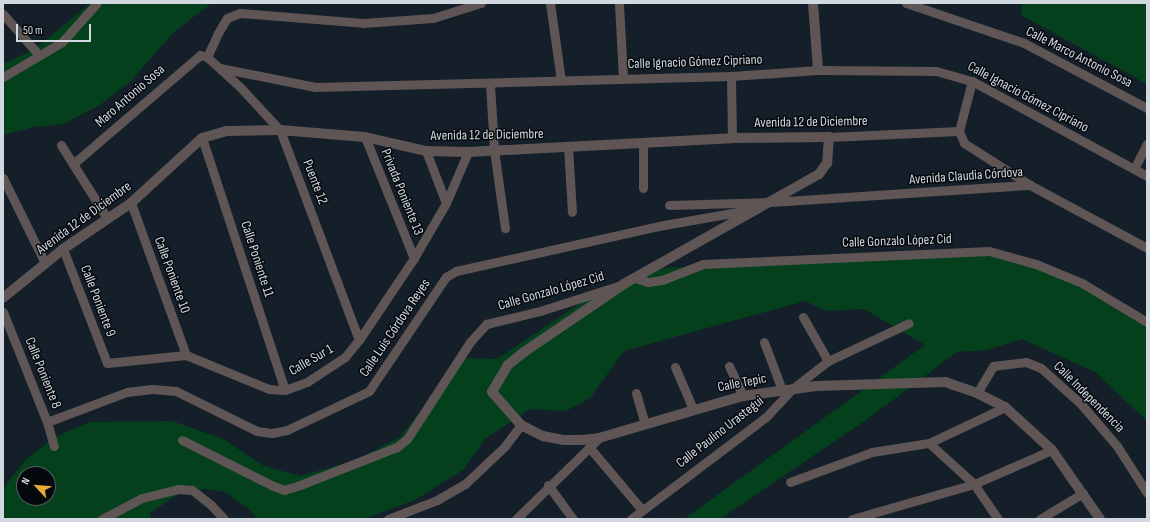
<!DOCTYPE html>
<meta charset="utf-8">
<style>
body{margin:0}
#map{position:relative;width:1150px;height:522px;overflow:hidden;background:#141f2a;font-family:"Sofia Sans Condensed",sans-serif}
div>[style]{position:absolute}
[style*='--x']{left:calc(var(--x)*1px);top:calc(var(--y)*1px);width:calc(var(--w)*1px);rotate:calc(var(--a)*1deg)}
.green>*{inset:0;background:#03401b}
.minor>*{height:9px;margin:-4.5px;padding:0 4.5px;transform-origin:4.5px;border-radius:4.5px;background:#5e5554}
.tertiary>*{height:10px;margin:-5px;padding:0 5px;transform-origin:5px;border-radius:5px;background:#5e5554}
span{translate:-50% -50%;white-space:nowrap;text-align:center;line-height:1.15;-webkit-text-stroke:3px #05090d;paint-order:stroke}
.street-label{font-size:14px;color:#d1d8df}
.frame{position:absolute;inset:0;border:4px solid #d1d8df;pointer-events:none}
.north{position:absolute;left:16px;top:466px;width:40px;height:40px;box-sizing:border-box;background:#05090d;border:1px solid #575c61;border-radius:50%;rotate:296deg;font-size:11px;font-weight:700;line-height:16px;text-align:center;color:#d1d8df}
.north::after{content:'';display:block;margin:auto;width:14px;height:18px;background:#e6ac36;clip-path:polygon(50% 0,100% 100%,50% 72%,0 100%)}
.scale{position:absolute;left:16px;top:24px;width:75px;height:18px;box-sizing:border-box;border:2px solid #d1d8df;border-top:0;padding-left:5px;font-size:12px;line-height:14px;white-space:nowrap;color:#d1d8df;-webkit-text-stroke:3px #05090d;paint-order:stroke}
</style>
<div id="map">
<div class="green">
<div style="clip-path:polygon(91px 3px,212px 3px,174px 32px,130px 82px,100px 105px,63px 124px,34px 127px,3px 135px,3px 64px,35px 49px)"></div>
<div style="clip-path:polygon(1022px 3px,1147px 3px,1147px 84px,1021px 15px)"></div>
<div style="clip-path:polygon(evenodd,924px 255px,994px 256px,1045px 271px,1143px 317px,1147px 321px,1147px 421px,1095px 372px,1022px 339px,987px 350px,957px 352px,869px 418px,720px 519px,684px 519px,925px 345px,864px 309px,826px 311px,805px 301px,624px 351px,590px 398px,566px 411px,530px 409px,485px 439px,463px 470px,415px 500px,364px 519px,258px 519px,250px 510px,225px 492px,203px 489px,177px 495px,150px 513px,151px 519px,3px 519px,3px 489px,26px 459px,55px 437px,90px 422px,172px 421px,223px 439px,264px 466px,300px 476px,354px 461px,400px 437px,462px 358px,497px 359px,606px 286px,661px 268px,924px 255px,24px 474px,48px 474px,48px 498px,24px 498px,24px 474px)"></div>
</div>
<div class="minor">
<div style="--x:550;--y:3;--w:78;--a:81.9"></div>
<div style="--x:906;--y:3;--w:125;--a:18.7"></div>
<div style="--x:1024;--y:43;--w:139;--a:27.9"></div>
<div style="--x:619;--y:4;--w:74;--a:86.9"></div>
<div style="--x:3;--y:14;--w:53;--a:48.8"></div>
<div style="--x:207;--y:57;--w:26;--a:-65"></div>
<div style="--x:218;--y:33;--w:17;--a:-59"></div>
<div style="--x:227;--y:18;--w:14;--a:-21"></div>
<div style="--x:240;--y:13;--w:123;--a:4.6"></div>
<div style="--x:363;--y:23;--w:70;--a:-4.1"></div>
<div style="--x:433;--y:18;--w:50;--a:-17.4"></div>
<div style="--x:220;--y:68;--w:97;--a:11.3"></div>
<div style="--x:315;--y:87;--w:416;--a:-1.5"></div>
<div style="--x:731;--y:76;--w:87;--a:-3.9"></div>
<div style="--x:818;--y:70;--w:118;--a:0.5"></div>
<div style="--x:936;--y:71;--w:37;--a:16"></div>
<div style="--x:972;--y:81;--w:199;--a:28.5"></div>
<div style="--x:731;--y:76;--w:62;--a:89.1"></div>
<div style="--x:3;--y:77;--w:69;--a:-30.7"></div>
<div style="--x:62;--y:42;--w:52;--a:-48.1"></div>
<div style="--x:972;--y:81;--w:52;--a:104.6"></div>
<div style="--x:959;--y:131;--w:13;--a:67"></div>
<div style="--x:964;--y:143;--w:78;--a:32.5"></div>
<div style="--x:1030;--y:185;--w:133;--a:28.3"></div>
<div style="--x:490;--y:84;--w:66;--a:86.5"></div>
<div style="--x:494;--y:150;--w:79;--a:82"></div>
<div style="--x:365;--y:137;--w:131;--a:68"></div>
<div style="--x:829;--y:137;--w:130;--a:-2.6"></div>
<div style="--x:202;--y:138;--w:265;--a:71.8"></div>
<div style="--x:61;--y:145;--w:86;--a:57.8"></div>
<div style="--x:568;--y:147;--w:65;--a:86.5"></div>
<div style="--x:426;--y:151;--w:56;--a:69"></div>
<div style="--x:73;--y:164;--w:167;--a:-40.6"></div>
<div style="--x:200;--y:55;--w:7;--a:16"></div>
<div style="--x:207;--y:57;--w:45;--a:42.3"></div>
<div style="--x:240;--y:87;--w:59;--a:47.1"></div>
<div style="--x:280;--y:130;--w:224;--a:69.4"></div>
<div style="--x:1134;--y:169;--w:28;--a:-63"></div>
<div style="--x:3;--y:178;--w:95;--a:63.7"></div>
<div style="--x:643;--y:188;--w:46;--a:-90"></div>
<div style="--x:131;--y:203;--w:162;--a:70.1"></div>
<div style="--x:669;--y:205;--w:102;--a:-1.7"></div>
<div style="--x:771;--y:202;--w:260;--a:-3.8"></div>
<div style="--x:63;--y:249;--w:122;--a:68.9"></div>
<div style="--x:107;--y:363;--w:79;--a:-5.8"></div>
<div style="--x:186;--y:355;--w:90;--a:22.3"></div>
<div style="--x:269;--y:389;--w:16;--a:4"></div>
<div style="--x:285;--y:390;--w:23;--a:-20"></div>
<div style="--x:307;--y:382;--w:45;--a:-33.3"></div>
<div style="--x:345;--y:357;--w:22;--a:-51"></div>
<div style="--x:359;--y:340;--w:99;--a:-56.1"></div>
<div style="--x:414;--y:258;--w:64;--a:-59.8"></div>
<div style="--x:446;--y:203;--w:56;--a:-66.7"></div>
<div style="--x:635;--y:278;--w:14;--a:17"></div>
<div style="--x:648;--y:282;--w:14;--a:-8"></div>
<div style="--x:662;--y:280;--w:44;--a:-21.3"></div>
<div style="--x:703;--y:264;--w:286;--a:-2.6"></div>
<div style="--x:989;--y:251;--w:49;--a:15.5"></div>
<div style="--x:1036;--y:264;--w:50;--a:22.4"></div>
<div style="--x:1082;--y:283;--w:76;--a:31"></div>
<div style="--x:3;--y:312;--w:118;--a:68.2"></div>
<div style="--x:47;--y:422;--w:25;--a:74"></div>
<div style="--x:803;--y:317;--w:51;--a:60.4"></div>
<div style="--x:764;--y:342;--w:51;--a:69.4"></div>
<div style="--x:729;--y:366;--w:33;--a:65"></div>
<div style="--x:675;--y:367;--w:46;--a:66.8"></div>
<div style="--x:636;--y:393;--w:32;--a:74"></div>
<div style="--x:977;--y:393;--w:31;--a:-59"></div>
<div style="--x:993;--y:366;--w:33;--a:-7"></div>
<div style="--x:1026;--y:362;--w:16;--a:22"></div>
<div style="--x:1041;--y:368;--w:54;--a:42"></div>
<div style="--x:1081;--y:404;--w:55;--a:49.4"></div>
<div style="--x:1117;--y:446;--w:56;--a:57.4"></div>
<div style="--x:47;--y:422;--w:85;--a:-20.6"></div>
<div style="--x:127;--y:392;--w:25;--a:-7"></div>
<div style="--x:152;--y:389;--w:24;--a:5"></div>
<div style="--x:176;--y:391;--w:90;--a:26.3"></div>
<div style="--x:257;--y:431;--w:15;--a:8"></div>
<div style="--x:272;--y:433;--w:15;--a:-11"></div>
<div style="--x:287;--y:430;--w:91;--a:-25.4"></div>
<div style="--x:369;--y:391;--w:138;--a:-56"></div>
<div style="--x:446;--y:277;--w:12;--a:-31"></div>
<div style="--x:456;--y:271;--w:213;--a:-12.5"></div>
<div style="--x:664;--y:225;--w:92;--a:-10"></div>
<div style="--x:182;--y:440;--w:100;--a:26.8"></div>
<div style="--x:271;--y:485;--w:14;--a:21"></div>
<div style="--x:284;--y:490;--w:17;--a:-17"></div>
<div style="--x:300;--y:485;--w:104;--a:-21.4"></div>
<div style="--x:397;--y:447;--w:13;--a:-39"></div>
<div style="--x:407;--y:439;--w:116;--a:-57"></div>
<div style="--x:470;--y:342;--w:24;--a:-48"></div>
<div style="--x:486;--y:324;--w:56;--a:-13.5"></div>
<div style="--x:540;--y:311;--w:82;--a:-17.8"></div>
<div style="--x:929;--y:443;--w:61;--a:42.3"></div>
<div style="--x:974;--y:484;--w:42;--a:55.6"></div>
<div style="--x:589;--y:447;--w:82;--a:49.9"></div>
<div style="--x:790;--y:482;--w:87;--a:-20.1"></div>
<div style="--x:872;--y:452;--w:58;--a:-9"></div>
<div style="--x:929;--y:443;--w:84;--a:-25.3"></div>
<div style="--x:548;--y:485;--w:42;--a:53.7"></div>
<div style="--x:102;--y:519;--w:45;--a:-27.7"></div>
<div style="--x:142;--y:498;--w:36;--a:-14"></div>
<div style="--x:177;--y:489;--w:15;--a:4"></div>
<div style="--x:192;--y:490;--w:24;--a:38"></div>
<div style="--x:211;--y:505;--w:19;--a:47"></div>
<div style="--x:388;--y:519;--w:53;--a:-21.2"></div>
<div style="--x:437;--y:500;--w:32;--a:-30"></div>
<div style="--x:465;--y:484;--w:55;--a:-43.5"></div>
<div style="--x:505;--y:446;--w:26;--a:-53"></div>
<div style="--x:516;--y:519;--w:116;--a:-44.3"></div>
<div style="--x:631;--y:519;--w:169;--a:-37.1"></div>
<div style="--x:766;--y:417;--w:38;--a:-47"></div>
<div style="--x:792;--y:389;--w:46;--a:-37.9"></div>
<div style="--x:828;--y:361;--w:89;--a:-25.1"></div>
<div style="--x:852;--y:519;--w:127;--a:-16"></div>
<div style="--x:974;--y:484;--w:85;--a:-23.6"></div>
<div style="--x:1040;--y:519;--w:50;--a:-31.2"></div>
</div>
<div class="tertiary">
<div style="--x:813;--y:3;--w:67;--a:85.7"></div>
<div style="--x:3;--y:298;--w:77;--a:-39.2"></div>
<div style="--x:63;--y:249;--w:82;--a:-34.1"></div>
<div style="--x:131;--y:203;--w:96;--a:-42.5"></div>
<div style="--x:202;--y:138;--w:25;--a:-16"></div>
<div style="--x:226;--y:131;--w:54;--a:-1.1"></div>
<div style="--x:280;--y:130;--w:85;--a:4.7"></div>
<div style="--x:365;--y:137;--w:63;--a:12.9"></div>
<div style="--x:426;--y:151;--w:42;--a:1.4"></div>
<div style="--x:468;--y:152;--w:264;--a:-3"></div>
<div style="--x:732;--y:138;--w:97;--a:-0.6"></div>
<div style="--x:829;--y:137;--w:26;--a:94"></div>
<div style="--x:827;--y:163;--w:14;--a:126"></div>
<div style="--x:819;--y:174;--w:224;--a:150.6"></div>
<div style="--x:624;--y:284;--w:121;--a:145.8"></div>
<div style="--x:524;--y:352;--w:21;--a:141"></div>
<div style="--x:508;--y:365;--w:31;--a:121"></div>
<div style="--x:492;--y:392;--w:44;--a:48.7"></div>
<div style="--x:521;--y:425;--w:25;--a:27"></div>
<div style="--x:543;--y:436;--w:20;--a:11"></div>
<div style="--x:563;--y:440;--w:18;--a:0"></div>
<div style="--x:581;--y:440;--w:18;--a:-6"></div>
<div style="--x:599;--y:438;--w:150;--a:-16.3"></div>
<div style="--x:743;--y:396;--w:74;--a:-7.8"></div>
<div style="--x:816;--y:386;--w:129;--a:-1.8"></div>
<div style="--x:945;--y:382;--w:34;--a:19"></div>
<div style="--x:977;--y:393;--w:31;--a:27"></div>
<div style="--x:1005;--y:407;--w:64;--a:42.5"></div>
<div style="--x:1052;--y:450;--w:84;--a:55.2"></div>
</div>
<div class="street-label">
<span style="left:1079px;top:57px;rotate:27deg">Calle Marco Antonio Sosa</span>
<span style="left:695px;top:62px;rotate:-2deg">Calle Ignacio Gómez Cipriano</span>
<span style="left:130px;top:96px;rotate:-41deg">Maro Antonio Sosa</span>
<span style="left:1028px;top:97px;rotate:28deg">Calle Ignacio Gómez Cipriano</span>
<span style="left:811px;top:122px;rotate:-1deg">Avenida 12 de Diciembre</span>
<span style="left:487px;top:135px;rotate:-1deg">Avenida 12 de Diciembre</span>
<span style="left:966px;top:176px;rotate:-4deg">Avenida Claudia Córdova</span>
<span style="left:315px;top:182px;rotate:69deg">Puente 12</span>
<span style="left:402px;top:192px;rotate:68deg">Privada Poniente 13</span>
<span style="left:84px;top:218px;rotate:-36deg">Avenida 12 de Diciembre</span>
<span style="left:897px;top:241px;rotate:-2deg">Calle Gonzalo López Cid</span>
<span style="left:257px;top:259px;rotate:72deg">Calle Poniente 11</span>
<span style="left:172px;top:275px;rotate:70deg">Calle Poniente 10</span>
<span style="left:551px;top:291px;rotate:-16deg">Calle Gonzalo López Cid</span>
<span style="left:98px;top:301px;rotate:69deg">Calle Poniente 9</span>
<span style="left:395px;top:328px;rotate:-56deg">Calle Luis Córdova Reyes</span>
<span style="left:311px;top:360px;rotate:-30deg">Calle Sur 1</span>
<span style="left:43px;top:373px;rotate:68deg">Calle Poniente 8</span>
<span style="left:742px;top:383px;rotate:-11deg">Calle Tepic</span>
<span style="left:1089px;top:397px;rotate:45deg">Calle Independencia</span>
<span style="left:720px;top:432px;rotate:-38deg">Calle Paulino Urastegui</span>
</div>
<div class="frame"></div>
<div class="north">N</div>
<div class="scale">50 m</div>
</div>
